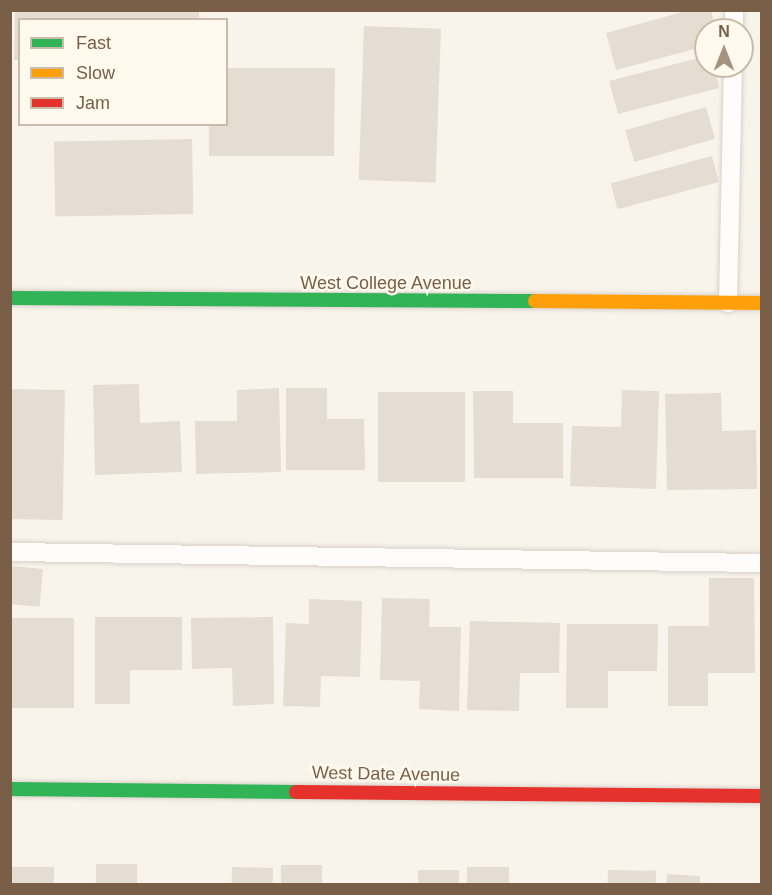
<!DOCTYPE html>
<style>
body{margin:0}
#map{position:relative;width:772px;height:895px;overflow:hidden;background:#f8f4eb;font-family:Arial,sans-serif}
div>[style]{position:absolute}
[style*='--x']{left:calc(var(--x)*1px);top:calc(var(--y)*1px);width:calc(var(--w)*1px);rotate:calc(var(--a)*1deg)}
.building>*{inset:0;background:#e5ddd2;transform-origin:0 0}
.roads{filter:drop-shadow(0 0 2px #d7d1c9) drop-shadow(0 0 2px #d7d1c9)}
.lane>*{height:18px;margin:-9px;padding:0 9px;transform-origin:9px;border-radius:9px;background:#fefdfc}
.fast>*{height:14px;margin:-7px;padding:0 7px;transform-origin:7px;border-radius:7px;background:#30b455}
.slow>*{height:14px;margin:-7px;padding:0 7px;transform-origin:7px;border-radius:7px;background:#ff9f0a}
.jam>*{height:14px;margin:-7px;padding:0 7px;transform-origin:7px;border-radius:7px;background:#e5322d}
span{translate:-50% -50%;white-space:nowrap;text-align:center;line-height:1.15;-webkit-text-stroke:5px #fffaed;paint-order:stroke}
.street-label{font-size:18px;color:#795f47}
.frame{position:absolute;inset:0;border:12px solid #795f47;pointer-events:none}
.legend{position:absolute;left:18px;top:18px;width:210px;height:108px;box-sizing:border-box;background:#fffaed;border:2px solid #c9bcab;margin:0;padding:8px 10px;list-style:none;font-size:18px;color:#795f47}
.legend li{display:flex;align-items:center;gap:12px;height:30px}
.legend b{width:30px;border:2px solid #c9bcab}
.north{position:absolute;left:694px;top:18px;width:60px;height:60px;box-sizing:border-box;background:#fffaed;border:2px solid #c9bcab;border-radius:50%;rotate:0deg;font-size:16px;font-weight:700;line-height:24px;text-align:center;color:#795f47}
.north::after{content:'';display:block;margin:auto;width:21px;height:27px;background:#a59380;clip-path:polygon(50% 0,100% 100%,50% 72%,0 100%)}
</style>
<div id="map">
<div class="building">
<div style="clip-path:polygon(15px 10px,199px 10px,199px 20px,20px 20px,20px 60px,14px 60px)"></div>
<div style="clip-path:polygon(690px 10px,711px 10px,716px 30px,706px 30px,706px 46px,616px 70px,606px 33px)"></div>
<div style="left:364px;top:26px;width:77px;height:154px;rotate:2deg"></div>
<div style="clip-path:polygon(706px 56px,706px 66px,714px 66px,719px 88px,618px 114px,609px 81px)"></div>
<div style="clip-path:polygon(226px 68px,335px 68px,334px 156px,209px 156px,209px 124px,226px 124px)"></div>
<div style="left:706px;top:107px;width:33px;height:84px;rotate:74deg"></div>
<div style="left:192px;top:139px;width:75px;height:138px;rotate:89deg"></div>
<div style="left:712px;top:156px;width:27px;height:105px;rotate:75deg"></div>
<div style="clip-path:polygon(139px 384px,140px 423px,180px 421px,182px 472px,95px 475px,93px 385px)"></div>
<div style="clip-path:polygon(279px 388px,281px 472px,196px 474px,195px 421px,237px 421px,237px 390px)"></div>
<div style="clip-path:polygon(286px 388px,327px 388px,327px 419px,364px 419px,365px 470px,286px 470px)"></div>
<div style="left:10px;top:389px;width:55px;height:130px;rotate:1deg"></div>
<div style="clip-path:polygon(622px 390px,659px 391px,656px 489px,570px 486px,572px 426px,621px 427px)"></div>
<div style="clip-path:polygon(473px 391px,513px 391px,513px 423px,563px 423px,563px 478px,474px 478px)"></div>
<div style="left:378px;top:392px;width:87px;height:90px"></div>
<div style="clip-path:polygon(721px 393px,722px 431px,756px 430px,757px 489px,667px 490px,665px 394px)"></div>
<div style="left:10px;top:566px;width:33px;height:38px;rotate:5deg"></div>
<div style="clip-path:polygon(709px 578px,754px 578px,755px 673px,708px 673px,708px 706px,668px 706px,668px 626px,709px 626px)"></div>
<div style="clip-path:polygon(382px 598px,430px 599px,429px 627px,461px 627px,459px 711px,419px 709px,420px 681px,380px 680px)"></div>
<div style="clip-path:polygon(309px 599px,362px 601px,360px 677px,321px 676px,320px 707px,283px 706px,286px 623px,309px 624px)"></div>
<div style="clip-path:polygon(95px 617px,182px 617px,182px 670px,130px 670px,130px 704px,95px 704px)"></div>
<div style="clip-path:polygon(273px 617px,274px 704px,233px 706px,232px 668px,192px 669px,191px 618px)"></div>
<div style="left:74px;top:618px;width:90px;height:64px;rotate:90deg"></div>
<div style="clip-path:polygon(470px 621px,560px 623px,559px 673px,520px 673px,519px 711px,467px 710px)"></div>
<div style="clip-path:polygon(567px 624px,658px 624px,657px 671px,608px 671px,608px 708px,566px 708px)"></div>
<div style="left:96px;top:864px;width:41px;height:20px"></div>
<div style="left:281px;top:865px;width:41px;height:19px"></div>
<div style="left:54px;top:867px;width:17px;height:44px;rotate:90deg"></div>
<div style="left:232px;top:867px;width:41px;height:17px;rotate:1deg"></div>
<div style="left:467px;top:867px;width:42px;height:17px"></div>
<div style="left:459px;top:870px;width:14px;height:41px;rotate:90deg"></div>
<div style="left:608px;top:870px;width:48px;height:14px;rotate:1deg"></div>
<div style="clip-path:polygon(667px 874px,700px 876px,700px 884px,666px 884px)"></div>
</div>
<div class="roads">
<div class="lane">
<div style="--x:734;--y:30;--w:20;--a:-90"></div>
<div style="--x:728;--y:303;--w:237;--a:-88.8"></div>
<div style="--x:10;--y:552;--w:752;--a:0.84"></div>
</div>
<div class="fast">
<div style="--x:10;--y:298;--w:525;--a:0.33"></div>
<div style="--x:10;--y:789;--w:286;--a:0.6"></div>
</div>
<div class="slow">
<div style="--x:535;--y:301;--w:227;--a:0.5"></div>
</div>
<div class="jam">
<div style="--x:296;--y:792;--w:466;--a:0.5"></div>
</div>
</div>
<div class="street-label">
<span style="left:386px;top:283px">West College Avenue</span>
<span style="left:386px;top:774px;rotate:1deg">West Date Avenue</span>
</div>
<div class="frame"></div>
<ul class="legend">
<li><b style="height:8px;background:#30b455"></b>Fast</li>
<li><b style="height:8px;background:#ff9f0a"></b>Slow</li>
<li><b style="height:8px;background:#e5322d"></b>Jam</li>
</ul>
<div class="north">N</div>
</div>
